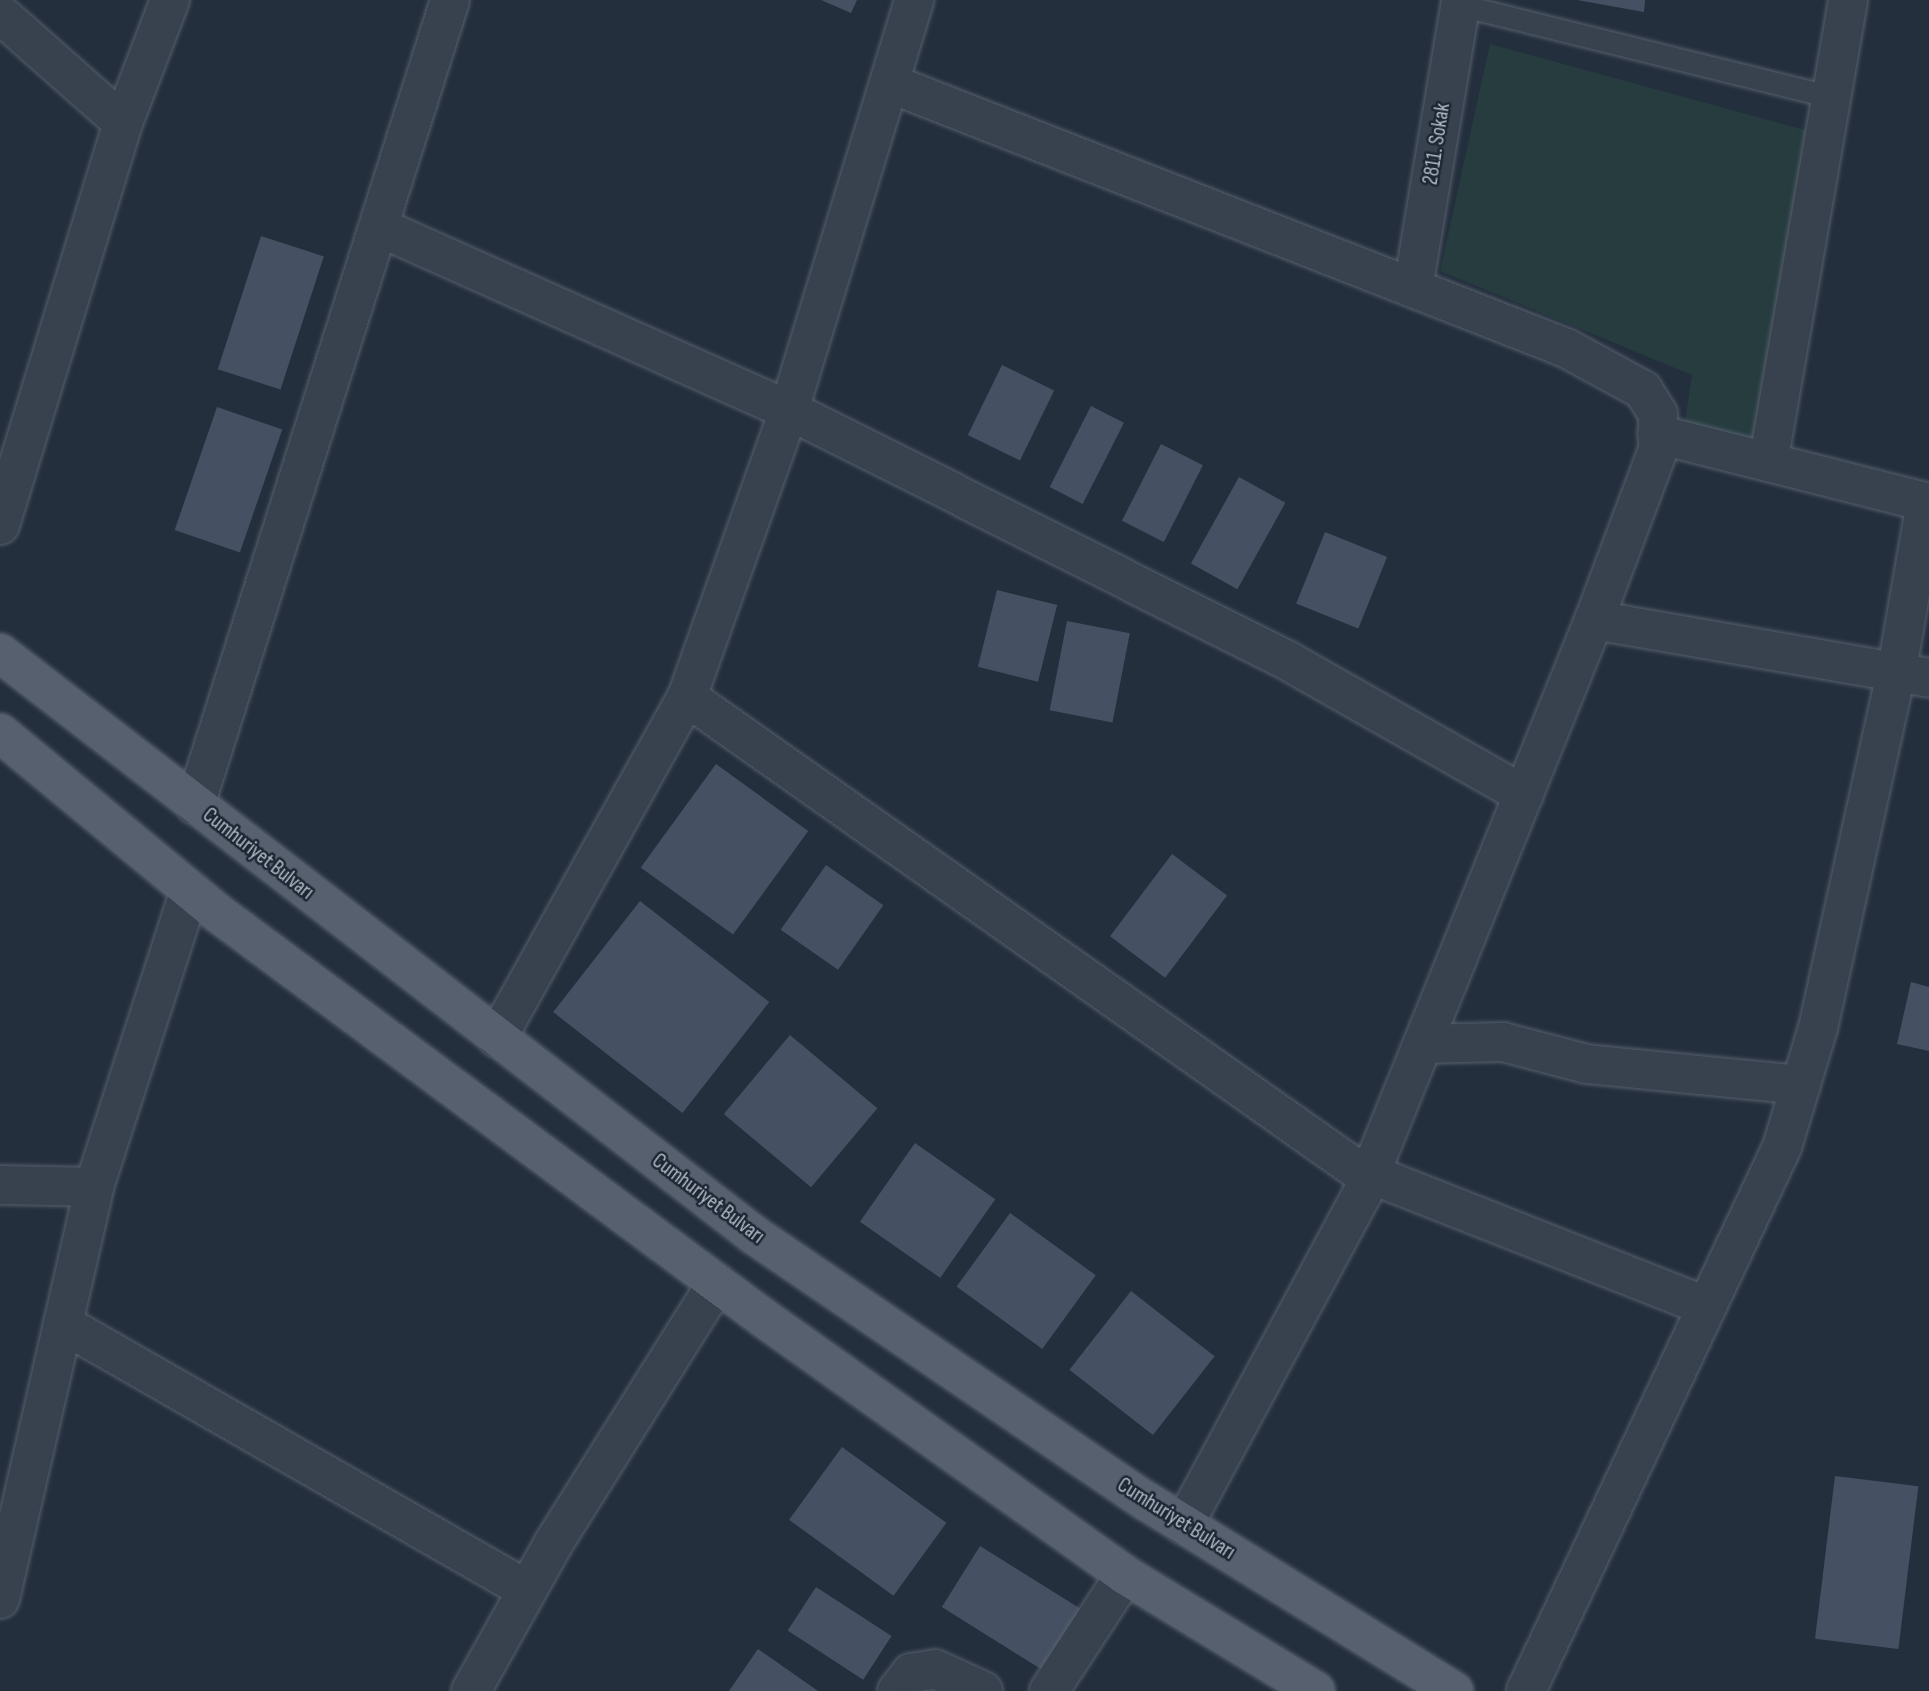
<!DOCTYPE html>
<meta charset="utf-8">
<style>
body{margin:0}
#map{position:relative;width:1929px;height:1691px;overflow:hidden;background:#242f3e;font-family:"Sofia Sans Condensed",sans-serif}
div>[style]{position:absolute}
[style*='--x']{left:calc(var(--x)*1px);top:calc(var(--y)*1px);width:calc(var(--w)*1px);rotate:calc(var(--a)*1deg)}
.green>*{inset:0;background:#263c3f}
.building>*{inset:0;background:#455162;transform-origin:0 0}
.roads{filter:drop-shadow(0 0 2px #565f6c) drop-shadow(0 0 2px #565f6c)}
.service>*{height:21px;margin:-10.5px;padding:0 10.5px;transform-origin:10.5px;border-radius:10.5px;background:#38414e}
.minor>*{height:38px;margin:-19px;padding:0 19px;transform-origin:19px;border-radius:19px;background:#38414e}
.primary>*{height:38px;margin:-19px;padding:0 19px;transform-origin:19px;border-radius:19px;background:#56606e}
span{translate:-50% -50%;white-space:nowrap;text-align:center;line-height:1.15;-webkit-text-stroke:5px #1d2633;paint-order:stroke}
.street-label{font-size:21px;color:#b4bcc9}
</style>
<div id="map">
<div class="green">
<div style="clip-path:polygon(1490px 44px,1812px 132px,1768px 440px,1684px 427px,1692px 375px,1440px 271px)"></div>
</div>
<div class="building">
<div style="clip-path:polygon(821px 0,857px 0,851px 13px)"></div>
<div style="clip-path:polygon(1577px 0,1645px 0,1644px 12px)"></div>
<div style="left:261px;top:236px;width:66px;height:140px;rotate:18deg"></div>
<div style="left:1002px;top:365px;width:58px;height:78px;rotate:26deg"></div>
<div style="left:1091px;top:406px;width:37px;height:91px;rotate:27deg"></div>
<div style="left:217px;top:407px;width:69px;height:130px;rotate:19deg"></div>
<div style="left:1161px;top:444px;width:47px;height:86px;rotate:27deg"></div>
<div style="left:1239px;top:477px;width:53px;height:99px;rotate:29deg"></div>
<div style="left:1325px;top:532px;width:67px;height:77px;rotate:22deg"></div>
<div style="left:997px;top:590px;width:62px;height:79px;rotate:14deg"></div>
<div style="left:1067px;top:621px;width:64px;height:91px;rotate:11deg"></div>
<div style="left:716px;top:764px;width:114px;height:128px;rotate:36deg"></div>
<div style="left:1172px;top:854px;width:69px;height:103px;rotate:37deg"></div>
<div style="left:826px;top:865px;width:70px;height:79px;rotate:35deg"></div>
<div style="left:640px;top:901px;width:164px;height:141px;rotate:38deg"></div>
<div style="clip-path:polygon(1911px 982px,1929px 987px,1929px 1051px,1897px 1044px)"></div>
<div style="left:790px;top:1035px;width:114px;height:103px;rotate:40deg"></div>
<div style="left:915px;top:1143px;width:98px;height:96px;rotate:35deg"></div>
<div style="left:1010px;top:1213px;width:106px;height:91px;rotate:36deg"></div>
<div style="left:1131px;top:1291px;width:106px;height:100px;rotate:38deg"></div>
<div style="left:842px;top:1447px;width:129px;height:90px;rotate:36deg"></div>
<div style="left:1835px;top:1476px;width:84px;height:164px;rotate:7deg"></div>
<div style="left:980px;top:1546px;width:118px;height:72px;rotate:32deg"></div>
<div style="left:816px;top:1587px;width:90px;height:52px;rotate:33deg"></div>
<div style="clip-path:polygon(758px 1649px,818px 1691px,729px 1691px)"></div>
</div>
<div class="roads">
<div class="service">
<div style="--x:1460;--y:5;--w:383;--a:13.9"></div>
</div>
<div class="minor">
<div style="--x:0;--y:14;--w:164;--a:41.5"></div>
<div style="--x:889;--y:83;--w:727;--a:21.38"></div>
<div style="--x:1566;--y:348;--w:88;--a:28.6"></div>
<div style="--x:1643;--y:390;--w:28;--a:58"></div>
<div style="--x:1658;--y:414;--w:36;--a:90"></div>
<div style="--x:1658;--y:450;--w:182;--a:110.6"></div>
<div style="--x:1594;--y:620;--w:619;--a:112.01"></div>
<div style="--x:1362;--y:1194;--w:376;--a:118.3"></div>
<div style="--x:379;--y:227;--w:449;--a:24.1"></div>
<div style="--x:789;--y:410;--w:561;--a:26.7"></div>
<div style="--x:1290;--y:662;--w:269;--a:29.6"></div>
<div style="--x:1413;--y:288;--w:292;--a:-80.5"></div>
<div style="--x:1657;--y:434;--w:281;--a:14.2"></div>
<div style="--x:1769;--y:458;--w:465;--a:-80.2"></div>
<div style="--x:0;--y:525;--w:420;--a:-73"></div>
<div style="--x:123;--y:123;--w:132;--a:-69.1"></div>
<div style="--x:1594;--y:620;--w:340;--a:9.8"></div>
<div style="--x:687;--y:697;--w:817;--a:35.19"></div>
<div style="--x:1355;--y:1168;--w:376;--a:21.5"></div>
<div style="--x:195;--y:805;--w:844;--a:-72.42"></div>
<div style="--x:497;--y:1038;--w:390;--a:-60.9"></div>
<div style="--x:687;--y:697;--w:305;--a:-70.4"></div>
<div style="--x:789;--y:410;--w:429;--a:-73"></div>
<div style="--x:1423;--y:1044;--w:80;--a:-1.4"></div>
<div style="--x:1503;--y:1042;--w:86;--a:14.8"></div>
<div style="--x:1586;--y:1064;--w:216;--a:5.6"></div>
<div style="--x:0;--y:1185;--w:94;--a:1.2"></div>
<div style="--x:63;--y:1324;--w:535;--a:29.82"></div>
<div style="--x:0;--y:1599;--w:423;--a:-77.1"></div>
<div style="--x:94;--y:1187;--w:312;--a:-72.1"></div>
<div style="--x:471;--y:1691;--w:168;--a:-60.8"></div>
<div style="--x:553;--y:1544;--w:308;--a:-57.9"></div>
<div style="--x:897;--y:1691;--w:23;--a:-52"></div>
<div style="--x:911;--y:1673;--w:24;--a:-9"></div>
<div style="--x:935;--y:1669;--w:53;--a:24.6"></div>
<div style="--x:1049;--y:1691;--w:139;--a:-56.8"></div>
<div style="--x:1526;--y:1691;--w:601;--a:-64.8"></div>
<div style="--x:1782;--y:1147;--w:124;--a:-73.2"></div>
<div style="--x:1818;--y:1028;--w:368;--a:-77.6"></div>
<div style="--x:1897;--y:669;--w:169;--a:-80.1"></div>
</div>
<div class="primary">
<div style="--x:0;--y:653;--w:952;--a:37.66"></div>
<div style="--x:754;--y:1235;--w:474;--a:34.2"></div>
<div style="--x:1146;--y:1501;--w:362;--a:31.7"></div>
<div style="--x:0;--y:733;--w:284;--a:39.6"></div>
<div style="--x:219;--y:914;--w:680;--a:36.57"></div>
<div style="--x:765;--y:1319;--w:442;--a:35.4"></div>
<div style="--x:1125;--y:1575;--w:223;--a:31.3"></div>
</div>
</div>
<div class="street-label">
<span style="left:1437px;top:144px;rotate:-81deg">2811. Sokak</span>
<span style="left:258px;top:854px;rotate:38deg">Cumhuriyet Bulvarı</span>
<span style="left:708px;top:1199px;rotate:37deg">Cumhuriyet Bulvarı</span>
<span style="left:1176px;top:1519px;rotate:32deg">Cumhuriyet Bulvarı</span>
</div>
</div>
